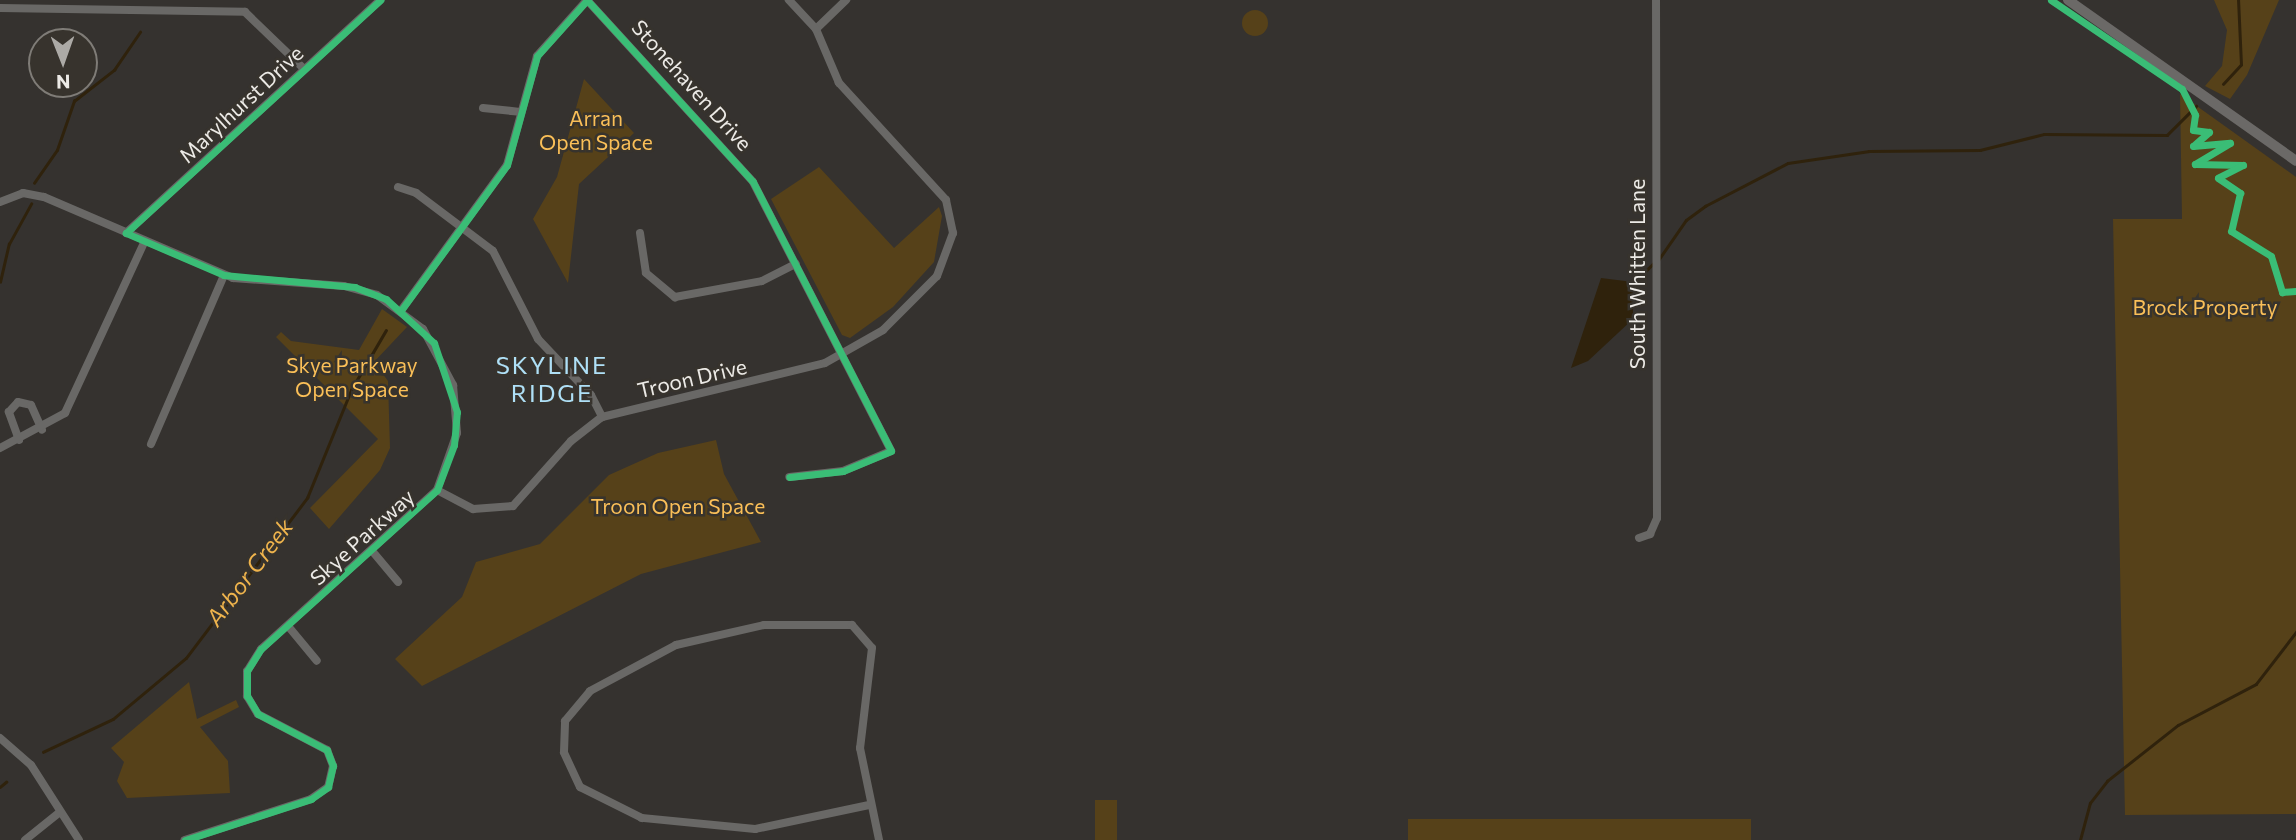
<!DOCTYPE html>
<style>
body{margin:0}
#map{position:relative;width:2296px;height:840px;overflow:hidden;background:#35322f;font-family:Commissioner,sans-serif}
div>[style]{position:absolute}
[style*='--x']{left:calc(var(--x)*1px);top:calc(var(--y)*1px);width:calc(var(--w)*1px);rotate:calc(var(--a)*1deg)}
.green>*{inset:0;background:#564119;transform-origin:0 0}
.round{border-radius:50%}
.water>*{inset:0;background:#2f220c}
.stream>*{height:2.5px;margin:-1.25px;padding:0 1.25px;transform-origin:1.25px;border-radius:1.25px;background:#2f220c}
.minor>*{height:8px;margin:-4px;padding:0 4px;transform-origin:4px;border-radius:4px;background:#696866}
.secondary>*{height:10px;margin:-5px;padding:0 5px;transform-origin:5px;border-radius:5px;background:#6b6967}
.cycleway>*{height:7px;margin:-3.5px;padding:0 3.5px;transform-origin:3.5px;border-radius:3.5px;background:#3abd76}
span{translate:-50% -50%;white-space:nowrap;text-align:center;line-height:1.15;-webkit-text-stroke:5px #37332d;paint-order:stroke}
.street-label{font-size:21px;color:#eceae6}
.park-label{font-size:21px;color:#fabf58}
.water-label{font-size:23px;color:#efb44d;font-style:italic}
.quarter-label{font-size:24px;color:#afe0f7;letter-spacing:2px}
.north{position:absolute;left:28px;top:28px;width:70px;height:70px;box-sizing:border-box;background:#37332d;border:2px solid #7f7c77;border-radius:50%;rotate:179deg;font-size:19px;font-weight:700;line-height:28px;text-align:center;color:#eceae6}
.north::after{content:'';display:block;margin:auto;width:24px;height:32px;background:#acaaa6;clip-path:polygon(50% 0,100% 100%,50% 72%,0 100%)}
</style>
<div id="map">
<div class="green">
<div style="clip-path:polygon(2214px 0,2279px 0,2247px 75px,2230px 99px,2205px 86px,2222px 66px,2227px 30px)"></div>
<div class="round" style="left:1242px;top:10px;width:26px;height:26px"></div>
<div style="clip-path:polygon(584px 79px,634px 133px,579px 184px,568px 283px,533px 219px,557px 177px)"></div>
<div style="clip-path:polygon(2180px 94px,2296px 177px,2296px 814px,2125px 815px,2113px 219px,2182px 219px)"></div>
<div style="clip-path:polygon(819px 167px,894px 248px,939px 207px,942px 216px,934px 262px,893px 307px,850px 338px,842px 335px,771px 199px)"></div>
<div style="clip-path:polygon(382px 309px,407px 327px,374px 362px,388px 381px,390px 448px,380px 470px,329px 529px,310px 508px,378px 439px,276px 337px,281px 332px,291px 341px,359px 350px)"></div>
<div style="clip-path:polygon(716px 440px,724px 474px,761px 542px,641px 574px,422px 686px,395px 659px,462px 597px,476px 562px,540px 544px,609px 475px,658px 453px)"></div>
<div style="clip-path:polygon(189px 682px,197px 719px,236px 700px,239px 707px,200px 727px,228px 761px,230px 793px,127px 798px,117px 781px,124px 762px,111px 748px)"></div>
<div style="left:1095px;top:800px;width:22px;height:40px"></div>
<div style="left:1408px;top:819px;width:343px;height:21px"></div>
</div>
<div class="water">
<div style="clip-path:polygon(1601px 278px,1633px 282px,1633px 319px,1588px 361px,1571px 368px)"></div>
</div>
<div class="stream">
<div style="--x:2223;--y:84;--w:26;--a:-47"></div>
<div style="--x:2241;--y:65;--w:65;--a:-92.6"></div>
<div style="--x:34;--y:183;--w:40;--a:-55.1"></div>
<div style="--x:57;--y:150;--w:52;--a:-70.9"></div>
<div style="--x:74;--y:101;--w:51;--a:-37.8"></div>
<div style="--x:114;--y:70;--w:46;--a:-55.6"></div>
<div style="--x:1659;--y:259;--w:47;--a:-55.3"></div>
<div style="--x:1686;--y:220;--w:24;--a:-36"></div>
<div style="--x:1705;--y:206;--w:93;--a:-27.4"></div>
<div style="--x:1788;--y:163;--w:82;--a:-8.4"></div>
<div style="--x:1869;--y:151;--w:111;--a:-0.5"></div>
<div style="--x:1980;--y:150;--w:66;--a:-14"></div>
<div style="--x:2044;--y:134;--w:123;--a:0.5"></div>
<div style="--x:2167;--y:135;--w:41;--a:-45"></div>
<div style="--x:0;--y:282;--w:39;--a:-77"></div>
<div style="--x:9;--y:244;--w:46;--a:-61.2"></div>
<div style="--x:1631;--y:285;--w:32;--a:-44"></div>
<div style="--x:43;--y:752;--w:77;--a:-25.2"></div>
<div style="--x:113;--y:719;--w:95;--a:-39.9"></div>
<div style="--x:186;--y:658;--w:201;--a:-52.9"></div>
<div style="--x:307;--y:498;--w:117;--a:-67.8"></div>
<div style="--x:351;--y:390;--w:69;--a:-59.7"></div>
<div style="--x:0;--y:787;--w:8;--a:-40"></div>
<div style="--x:2080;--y:840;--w:38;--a:-75"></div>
<div style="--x:2090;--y:803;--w:28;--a:-52"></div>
<div style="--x:2107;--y:781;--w:90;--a:-38.3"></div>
<div style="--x:2178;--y:725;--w:88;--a:-27.7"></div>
<div style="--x:2256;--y:684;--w:66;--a:-52.4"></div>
</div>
<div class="minor">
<div style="--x:0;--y:8;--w:245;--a:0.9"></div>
<div style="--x:245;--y:12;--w:82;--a:44"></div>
<div style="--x:816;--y:29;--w:42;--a:-44"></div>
<div style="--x:483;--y:108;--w:37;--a:6"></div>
<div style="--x:398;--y:187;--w:19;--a:18"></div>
<div style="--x:416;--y:193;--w:96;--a:37"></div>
<div style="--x:493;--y:251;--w:99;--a:62.9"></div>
<div style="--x:538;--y:339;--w:77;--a:46.6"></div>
<div style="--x:591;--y:395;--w:25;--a:63"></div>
<div style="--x:0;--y:202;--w:25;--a:-21"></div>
<div style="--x:23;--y:193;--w:21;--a:11"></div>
<div style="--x:44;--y:197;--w:206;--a:23.2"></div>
<div style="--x:233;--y:278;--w:111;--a:4.1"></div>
<div style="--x:344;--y:286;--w:34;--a:15"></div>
<div style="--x:377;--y:295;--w:57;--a:36.5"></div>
<div style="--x:423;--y:329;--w:64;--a:61.8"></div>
<div style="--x:453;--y:385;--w:48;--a:85.2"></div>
<div style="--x:457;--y:433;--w:60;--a:109.3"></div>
<div style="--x:437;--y:490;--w:237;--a:137.9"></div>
<div style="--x:261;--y:649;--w:26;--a:122"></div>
<div style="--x:247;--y:671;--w:25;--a:90"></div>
<div style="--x:247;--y:696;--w:21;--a:59"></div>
<div style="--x:258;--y:714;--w:78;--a:27.6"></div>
<div style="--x:327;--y:750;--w:17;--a:69"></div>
<div style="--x:333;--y:766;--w:22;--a:103"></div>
<div style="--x:328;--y:787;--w:21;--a:145"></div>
<div style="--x:311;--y:799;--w:133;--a:162"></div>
<div style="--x:126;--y:233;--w:345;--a:-42.5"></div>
<div style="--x:640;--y:233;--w:40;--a:81.5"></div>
<div style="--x:646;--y:273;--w:38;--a:40"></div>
<div style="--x:675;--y:297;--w:88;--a:-10.4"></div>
<div style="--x:762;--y:281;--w:38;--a:-27"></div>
<div style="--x:402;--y:309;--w:178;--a:-53.9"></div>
<div style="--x:507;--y:165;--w:113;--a:-74.6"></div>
<div style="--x:537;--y:56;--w:75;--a:-48.2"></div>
<div style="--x:587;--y:0;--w:246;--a:47.6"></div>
<div style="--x:753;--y:182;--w:302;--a:62.8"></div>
<div style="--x:891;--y:451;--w:52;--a:157.4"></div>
<div style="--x:843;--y:471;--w:54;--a:173.7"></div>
<div style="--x:19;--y:440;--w:30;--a:-110"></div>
<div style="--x:9;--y:412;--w:13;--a:-48"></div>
<div style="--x:18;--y:402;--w:13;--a:13"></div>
<div style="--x:31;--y:405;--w:27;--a:66"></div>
<div style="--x:151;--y:444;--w:184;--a:-66.6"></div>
<div style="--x:0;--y:448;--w:74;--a:-28.3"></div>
<div style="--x:65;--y:413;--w:190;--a:-65.1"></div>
<div style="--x:437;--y:490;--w:41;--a:27.8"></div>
<div style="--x:473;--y:509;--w:40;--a:-4.3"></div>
<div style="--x:513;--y:506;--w:87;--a:-48.3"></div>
<div style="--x:571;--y:441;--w:39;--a:-38"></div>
<div style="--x:602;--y:417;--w:229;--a:-13.6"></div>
<div style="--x:825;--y:363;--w:67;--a:-29.6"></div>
<div style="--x:883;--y:330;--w:76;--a:-45"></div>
<div style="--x:937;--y:276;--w:46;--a:-69.6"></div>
<div style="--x:953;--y:233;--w:34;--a:-102"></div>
<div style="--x:946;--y:200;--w:159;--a:-132.4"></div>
<div style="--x:839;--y:83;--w:59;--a:-113.1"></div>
<div style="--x:816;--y:29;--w:40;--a:-133"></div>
<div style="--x:1639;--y:538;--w:12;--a:-20"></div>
<div style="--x:1650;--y:534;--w:17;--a:-66"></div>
<div style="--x:1657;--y:518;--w:518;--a:-90.11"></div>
<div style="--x:373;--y:552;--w:39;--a:50"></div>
<div style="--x:288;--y:626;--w:45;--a:50.4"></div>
<div style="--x:0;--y:738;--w:41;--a:41.1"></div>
<div style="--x:31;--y:765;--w:89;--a:57.4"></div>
<div style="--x:869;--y:805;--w:116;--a:168.1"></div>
<div style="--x:755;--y:829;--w:114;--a:-174.4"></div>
<div style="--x:642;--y:818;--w:69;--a:-153.4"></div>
<div style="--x:580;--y:787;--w:38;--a:-115"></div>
<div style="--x:564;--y:752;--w:31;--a:-88"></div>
<div style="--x:565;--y:721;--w:39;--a:-50"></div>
<div style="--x:590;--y:691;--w:98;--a:-28.1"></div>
<div style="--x:676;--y:645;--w:90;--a:-12.8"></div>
<div style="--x:764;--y:625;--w:88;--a:0"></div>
<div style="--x:852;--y:625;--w:30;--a:49"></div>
<div style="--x:872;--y:648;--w:101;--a:96.8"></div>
<div style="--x:860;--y:748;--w:94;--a:78.3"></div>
<div style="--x:25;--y:840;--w:45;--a:-38.7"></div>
</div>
<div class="secondary">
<div style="--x:2068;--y:0;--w:279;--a:35.2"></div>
</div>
<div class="cycleway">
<div style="--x:2051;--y:0;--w:158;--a:34.2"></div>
<div style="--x:2182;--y:89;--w:29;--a:63"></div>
<div style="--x:2195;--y:115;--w:15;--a:98"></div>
<div style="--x:2193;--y:130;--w:16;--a:7"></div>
<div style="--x:2209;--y:132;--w:21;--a:139"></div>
<div style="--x:2193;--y:146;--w:37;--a:-5"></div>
<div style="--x:2230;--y:143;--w:41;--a:149"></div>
<div style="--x:2195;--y:164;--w:48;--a:1.2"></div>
<div style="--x:2243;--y:165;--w:28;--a:153"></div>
<div style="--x:2218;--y:178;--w:27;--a:34"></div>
<div style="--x:2240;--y:193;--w:39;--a:103"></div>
<div style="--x:2231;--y:231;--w:47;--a:32"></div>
<div style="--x:2271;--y:256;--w:38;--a:73"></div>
<div style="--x:2282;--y:292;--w:14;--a:-4"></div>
<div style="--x:402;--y:309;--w:178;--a:-53.9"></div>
<div style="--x:507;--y:165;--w:113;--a:-74.6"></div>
<div style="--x:537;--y:56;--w:75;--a:-48.2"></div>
<div style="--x:587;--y:0;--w:246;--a:47.6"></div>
<div style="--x:753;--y:182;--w:302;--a:62.8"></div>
<div style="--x:891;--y:451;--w:52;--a:157.4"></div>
<div style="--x:843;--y:471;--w:54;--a:173.7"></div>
<div style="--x:185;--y:840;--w:133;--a:-18"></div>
<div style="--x:311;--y:799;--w:21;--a:-35"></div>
<div style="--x:328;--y:787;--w:22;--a:-77"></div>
<div style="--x:333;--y:766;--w:17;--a:-111"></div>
<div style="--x:327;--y:750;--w:78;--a:-152.4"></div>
<div style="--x:258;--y:714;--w:21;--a:-121"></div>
<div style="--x:247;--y:696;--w:25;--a:-90"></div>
<div style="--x:247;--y:671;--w:26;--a:-58"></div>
<div style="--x:261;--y:649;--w:237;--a:-42.1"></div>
<div style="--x:437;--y:490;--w:48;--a:-69.3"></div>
<div style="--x:454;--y:445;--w:33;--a:-85"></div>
<div style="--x:457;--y:412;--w:73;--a:-108.4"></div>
<div style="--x:434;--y:343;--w:65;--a:-137.5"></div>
<div style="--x:386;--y:299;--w:33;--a:-159"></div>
<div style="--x:355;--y:287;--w:132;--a:-174.8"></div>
<div style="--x:224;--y:275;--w:107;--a:-156.8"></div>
<div style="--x:126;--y:233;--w:345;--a:-42.5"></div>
</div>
<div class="street-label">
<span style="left:692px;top:85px;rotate:48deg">Stonehaven Drive</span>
<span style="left:241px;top:104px;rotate:-43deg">Marylhurst Drive</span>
<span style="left:1637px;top:274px;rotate:-90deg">South Whitten Lane</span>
<span style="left:692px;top:378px;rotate:-13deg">Troon Drive</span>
<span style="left:362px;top:537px;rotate:-42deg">Skye Parkway</span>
</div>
<div class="park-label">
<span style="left:596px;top:130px">Arran<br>Open Space</span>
<span style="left:2205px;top:307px">Brock Property</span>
<span style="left:352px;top:377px">Skye Parkway<br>Open Space</span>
<span style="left:678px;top:506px">Troon Open Space</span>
</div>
<div class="water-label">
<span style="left:249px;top:572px;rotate:-53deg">Arbor Creek</span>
</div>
<div class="quarter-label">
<span style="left:552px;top:379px">SKYLINE<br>RIDGE</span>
</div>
<div class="north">N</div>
</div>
